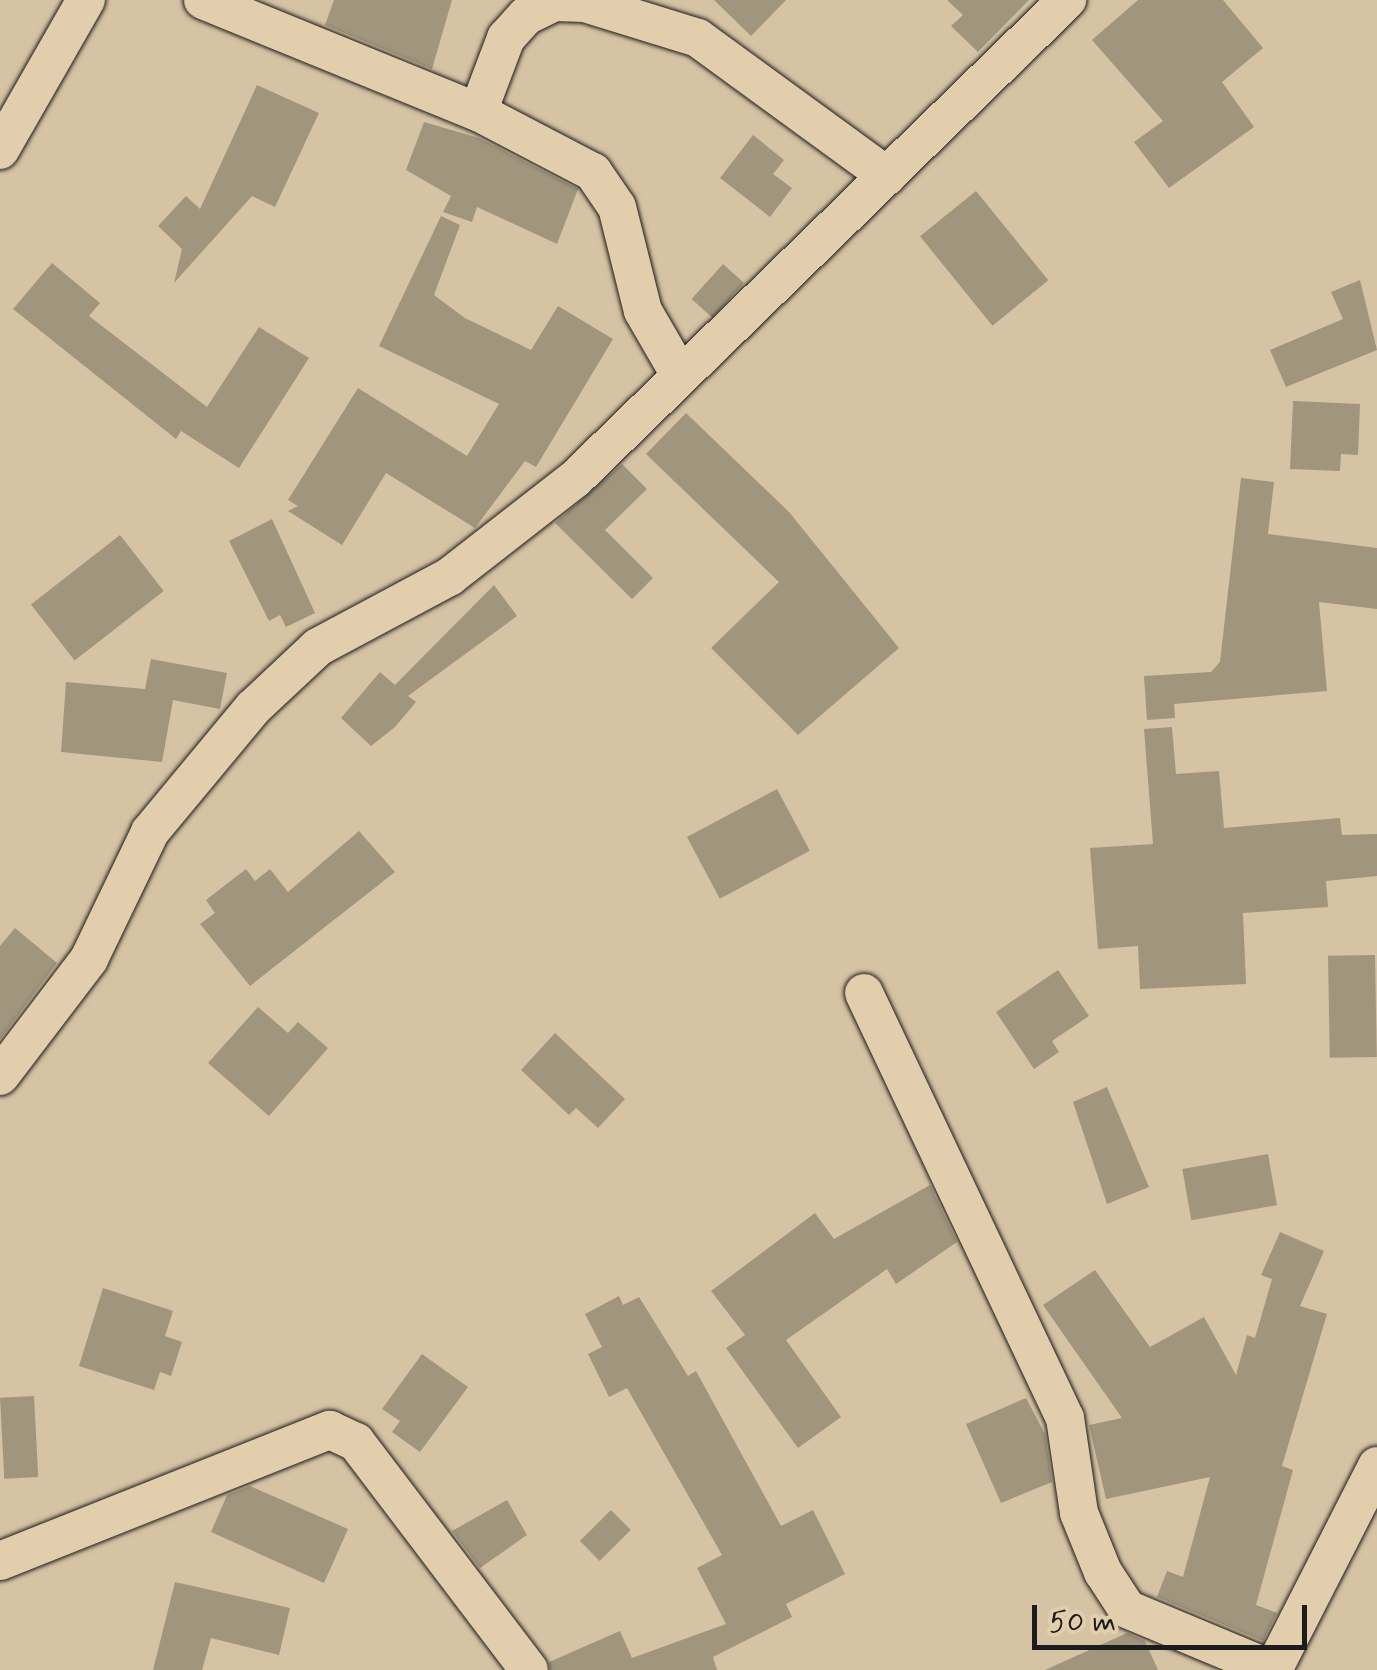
<!DOCTYPE html>
<style>
body{margin:0}
#map{position:relative;width:1377px;height:1670px;overflow:hidden;background:#d6c3a3;font-family:Mynerve,sans-serif}
div>[style]{position:absolute}
[style*='--x']{left:calc(var(--x)*1px);top:calc(var(--y)*1px);width:calc(var(--w)*1px);rotate:calc(var(--a)*1deg)}
.building>*{inset:0;background:#a1957e;transform-origin:0 0}
.roads{filter:drop-shadow(0 0 2px #1c1c1c) drop-shadow(0 0 2px #1c1c1c)}
.minor>*{height:38px;margin:-19px;padding:0 19px;transform-origin:19px;border-radius:19px;background:#e2ceac}
span{translate:-50% -50%;white-space:nowrap;text-align:center;line-height:1.15;-webkit-text-stroke:10px #e2ceac;paint-order:stroke}
.scale{position:absolute;left:1032px;top:1605px;width:275px;height:45px;box-sizing:border-box;border:5px solid #1c1c1c;border-top:0;padding-left:12px;font-size:30px;line-height:35px;white-space:nowrap;color:#1c1c1c;-webkit-text-stroke:8px #e2ceac;paint-order:stroke}
</style>
<div id="map">
<div class="building">
<div style="clip-path:polygon(334px 0,452px 0,432px 69px,325px 25px)"></div>
<div style="clip-path:polygon(714px 0,786px 0,751px 36px)"></div>
<div style="clip-path:polygon(947px 0,1029px 0,978px 52px,951px 26px,963px 15px)"></div>
<div style="clip-path:polygon(1138px 0,1223px 0,1263px 48px,1222px 82px,1254px 127px,1169px 188px,1134px 142px,1163px 121px,1092px 40px)"></div>
<div style="clip-path:polygon(257px 85px,319px 113px,275px 207px,252px 196px,174px 283px,182px 249px,158px 226px,186px 196px,200px 209px)"></div>
<div style="clip-path:polygon(424px 122px,479px 138px,578px 189px,557px 244px,477px 207px,472px 222px,443px 212px,451px 196px,406px 170px)"></div>
<div style="clip-path:polygon(753px 135px,784px 160px,773px 174px,792px 188px,770px 217px,720px 178px)"></div>
<div style="left:976px;top:191px;width:115px;height:72px;rotate:51deg"></div>
<div style="clip-path:polygon(441px 216px,460px 225px,434px 295px,465px 318px,531px 350px,558px 306px,613px 339px,536px 467px,525px 461px,475px 528px,386px 473px,342px 545px,288px 511px,298px 506px,288px 500px,358px 388px,467px 456px,499px 404px,379px 346px)"></div>
<div style="clip-path:polygon(52px 263px,100px 303px,89px 316px,207px 407px,259px 327px,309px 358px,239px 468px,181px 431px,176px 439px,13px 309px)"></div>
<div style="left:723px;top:264px;width:28px;height:47px;rotate:42deg"></div>
<div style="clip-path:polygon(1360px 280px,1377px 350px,1286px 387px,1270px 350px,1343px 319px,1331px 292px)"></div>
<div style="clip-path:polygon(1293px 401px,1360px 404px,1358px 455px,1341px 454px,1340px 471px,1290px 469px)"></div>
<div style="clip-path:polygon(686px 413px,789px 512px,899px 648px,798px 735px,711px 648px,779px 582px,646px 454px)"></div>
<div style="clip-path:polygon(622px 464px,647px 489px,605px 530px,653px 578px,632px 599px,555px 523px)"></div>
<div style="clip-path:polygon(1241px 478px,1274px 482px,1268px 534px,1377px 548px,1377px 609px,1319px 602px,1327px 691px,1174px 704px,1175px 718px,1147px 720px,1144px 676px,1211px 672px,1220px 662px)"></div>
<div style="clip-path:polygon(272px 519px,315px 613px,286px 627px,280px 615px,269px 621px,229px 541px)"></div>
<div style="left:120px;top:535px;width:71px;height:113px;rotate:52deg"></div>
<div style="clip-path:polygon(494px 585px,517px 616px,408px 696px,416px 702px,395px 727px,371px 746px,341px 718px,380px 672px,395px 685px)"></div>
<div style="clip-path:polygon(151px 659px,227px 673px,220px 709px,173px 700px,162px 762px,61px 752px,66px 682px,145px 689px)"></div>
<div style="clip-path:polygon(1172px 727px,1176px 774px,1219px 771px,1224px 828px,1340px 818px,1342px 835px,1377px 834px,1377px 876px,1326px 881px,1328px 907px,1243px 913px,1246px 984px,1140px 989px,1138px 946px,1098px 949px,1090px 848px,1153px 844px,1144px 729px)"></div>
<div style="left:777px;top:789px;width:70px;height:102px;rotate:62deg"></div>
<div style="clip-path:polygon(359px 831px,395px 872px,250px 986px,200px 924px,215px 913px,206px 900px,246px 869px,255px 881px,270px 869px,288px 892px)"></div>
<div style="clip-path:polygon(15px 928px,57px 963px,0 1039px,0 946px)"></div>
<div style="left:1375px;top:955px;width:102px;height:47px;rotate:89deg"></div>
<div style="clip-path:polygon(1058px 970px,1089px 1016px,1052px 1041px,1059px 1052px,1034px 1069px,996px 1012px)"></div>
<div style="clip-path:polygon(258px 1007px,288px 1033px,298px 1022px,328px 1048px,269px 1116px,208px 1063px)"></div>
<div style="clip-path:polygon(555px 1033px,625px 1099px,598px 1128px,576px 1108px,569px 1115px,521px 1070px)"></div>
<div style="clip-path:polygon(1107px 1087px,1149px 1187px,1107px 1204px,1073px 1102px)"></div>
<div style="left:1268px;top:1154px;width:52px;height:87px;rotate:80deg"></div>
<div style="clip-path:polygon(930px 1185px,957px 1242px,896px 1284px,887px 1269px,786px 1340px,841px 1417px,798px 1448px,726px 1348px,745px 1335px,711px 1291px,815px 1213px,834px 1239px)"></div>
<div style="clip-path:polygon(1280px 1232px,1324px 1251px,1300px 1306px,1327px 1314px,1282px 1466px,1293px 1470px,1256px 1605px,1277px 1613px,1263px 1641px,1157px 1597px,1167px 1571px,1183px 1577px,1210px 1477px,1106px 1499px,1089px 1425px,1122px 1418px,1043px 1305px,1095px 1270px,1150px 1347px,1204px 1317px,1236px 1375px,1247px 1335px,1255px 1338px,1272px 1279px,1261px 1275px)"></div>
<div style="clip-path:polygon(103px 1288px,173px 1311px,165px 1336px,182px 1342px,171px 1376px,160px 1372px,154px 1390px,79px 1366px)"></div>
<div style="clip-path:polygon(619px 1296px,623px 1305px,639px 1297px,688px 1376px,696px 1371px,781px 1526px,813px 1510px,845px 1574px,786px 1604px,792px 1617px,713px 1657px,717px 1670px,551px 1670px,549px 1662px,620px 1631px,632px 1658px,726px 1624px,697px 1568px,722px 1555px,627px 1388px,609px 1397px,588px 1354px,602px 1347px,585px 1314px)"></div>
<div style="clip-path:polygon(422px 1354px,468px 1387px,420px 1452px,392px 1432px,400px 1421px,382px 1409px)"></div>
<div style="left:34px;top:1396px;width:81px;height:34px;rotate:87deg"></div>
<div style="clip-path:polygon(1026px 1398px,1045px 1434px,1052px 1482px,1001px 1503px,966px 1424px)"></div>
<div style="clip-path:polygon(250px 1486px,348px 1529px,324px 1583px,211px 1532px,227px 1495px)"></div>
<div style="clip-path:polygon(507px 1500px,527px 1535px,480px 1568px,452px 1531px)"></div>
<div style="left:611px;top:1510px;width:28px;height:44px;rotate:45deg"></div>
<div style="clip-path:polygon(175px 1582px,290px 1608px,279px 1655px,211px 1638px,202px 1670px,153px 1670px)"></div>
<div style="clip-path:polygon(1127px 1633px,1145px 1641px,1158px 1670px,1045px 1670px)"></div>
</div>
<div class="roads">
<div class="minor">
<div style="--x:203;--y:0;--w:297;--a:22.2"></div>
<div style="--x:478;--y:112;--w:130;--a:27.6"></div>
<div style="--x:593;--y:172;--w:42;--a:55.6"></div>
<div style="--x:617;--y:207;--w:107;--a:76"></div>
<div style="--x:643;--y:311;--w:74;--a:60"></div>
<div style="--x:478;--y:112;--w:79;--a:-69.3"></div>
<div style="--x:506;--y:38;--w:30;--a:-48"></div>
<div style="--x:526;--y:16;--w:32;--a:-26"></div>
<div style="--x:555;--y:2;--w:30;--a:2"></div>
<div style="--x:585;--y:3;--w:118;--a:17.2"></div>
<div style="--x:698;--y:38;--w:234;--a:36.1"></div>
<div style="--x:0;--y:150;--w:173;--a:-60.2"></div>
<div style="--x:864;--y:993;--w:470;--a:64.7"></div>
<div style="--x:1065;--y:1418;--w:96;--a:81.6"></div>
<div style="--x:1079;--y:1513;--w:64;--a:67.9"></div>
<div style="--x:1103;--y:1572;--w:44;--a:57"></div>
<div style="--x:1127;--y:1609;--w:158;--a:22.7"></div>
<div style="--x:0;--y:1076;--w:147;--a:-52.7"></div>
<div style="--x:89;--y:959;--w:141;--a:-64.3"></div>
<div style="--x:150;--y:832;--w:161;--a:-50.3"></div>
<div style="--x:253;--y:708;--w:89;--a:-43.2"></div>
<div style="--x:318;--y:647;--w:149;--a:-28.1"></div>
<div style="--x:449;--y:577;--w:160;--a:-37.9"></div>
<div style="--x:575;--y:479;--w:687;--a:-44.23"></div>
<div style="--x:0;--y:1561;--w:355;--a:-21.7"></div>
<div style="--x:330;--y:1430;--w:29;--a:25"></div>
<div style="--x:356;--y:1442;--w:286;--a:52.8"></div>
<div style="--x:1273;--y:1670;--w:229;--a:-63"></div>
</div>
</div>
<div class="scale">50 m</div>
</div>
